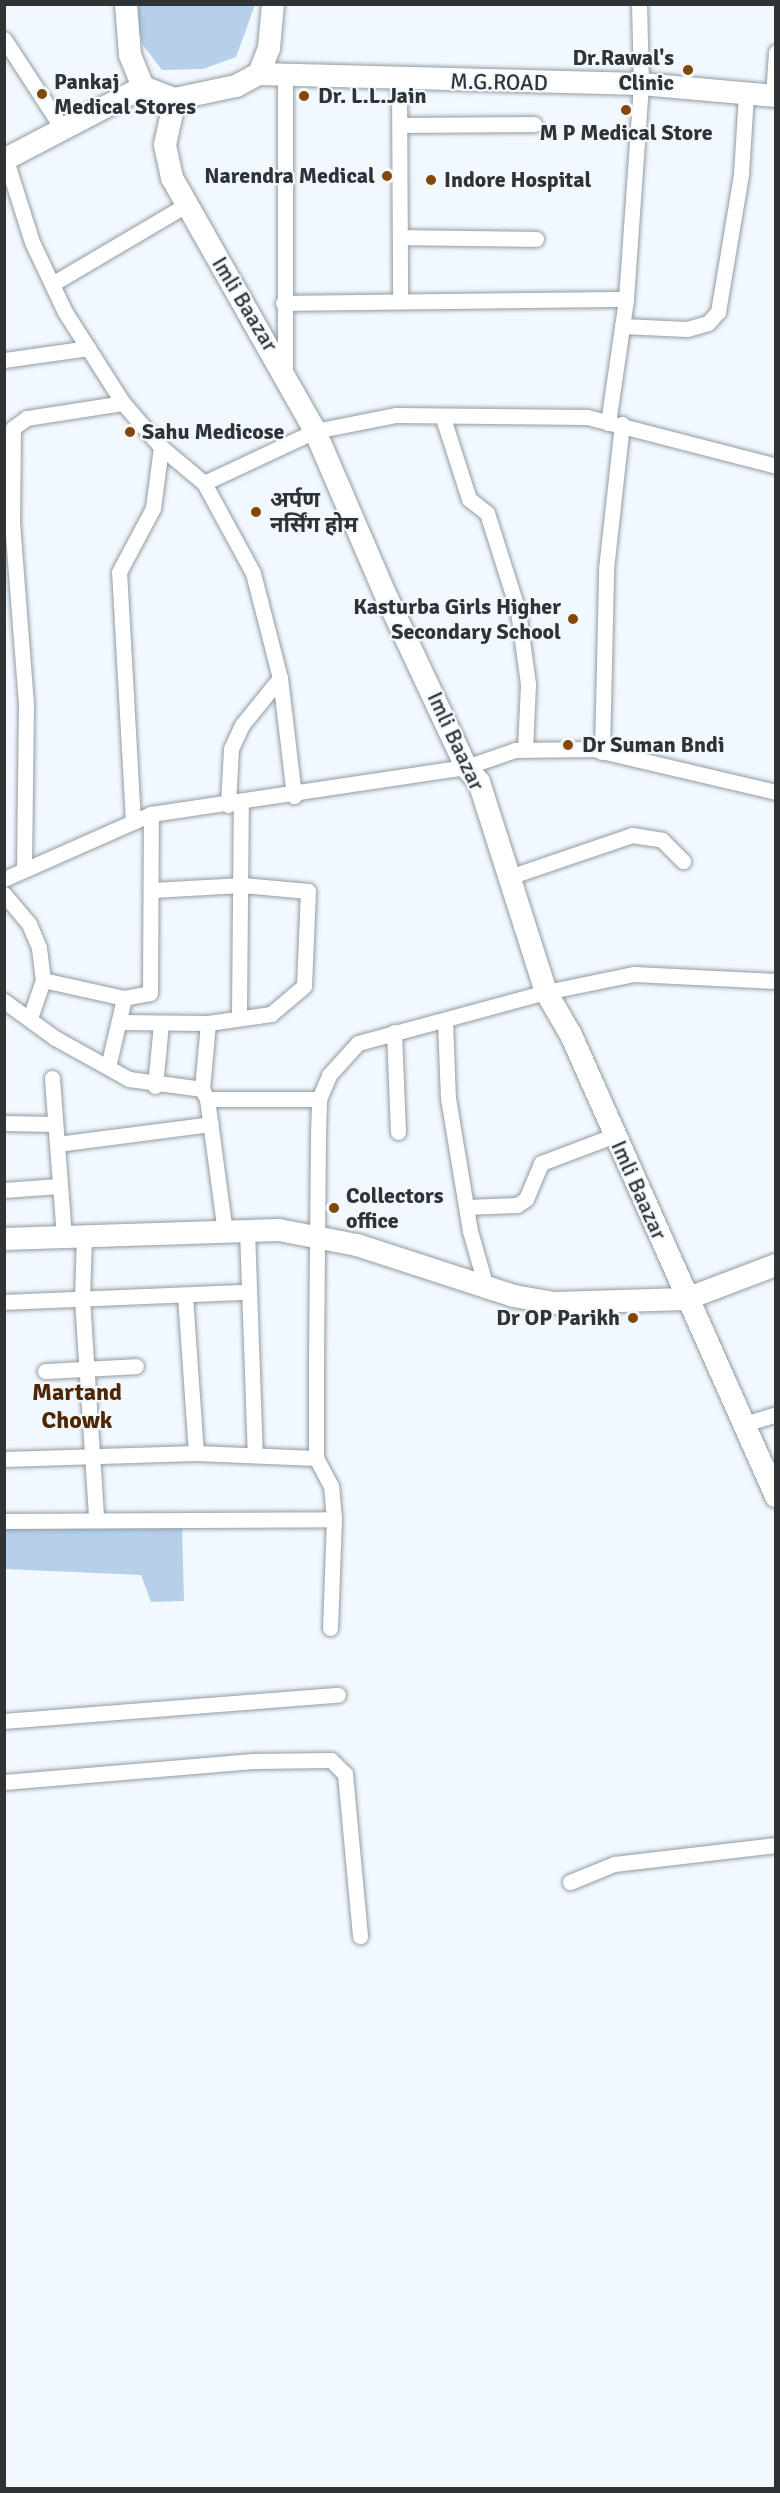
<!DOCTYPE html>
<meta charset="utf-8">
<style>
body{margin:0}
#map{position:relative;width:780px;height:2493px;overflow:hidden;background:#f2f9fe;font-family:Signika,"Noto Sans Devanagari",sans-serif}
div>[style]{position:absolute}
[style*='--x']{left:calc(var(--x)*1px);top:calc(var(--y)*1px);width:calc(var(--w)*1px);rotate:calc(var(--a)*1deg)}
.green>*{inset:0;background:#b5d0e8}
.roads{filter:drop-shadow(0 0 2px #929ba3) drop-shadow(0 0 2px #929ba3)}
.street>*{height:15px;margin:-7.5px;padding:0 7.5px;transform-origin:7.5px;border-radius:7.5px;background:#fff}
.secondary>*{height:22px;margin:-11px;padding:0 11px;transform-origin:11px;border-radius:11px;background:#fff}
.dots>*{width:16px;height:16px;translate:-50% -50%;box-sizing:border-box;border:3px solid #f2f9fe;border-radius:50%}
span{translate:-50% -50%;white-space:nowrap;text-align:center;line-height:1.15;-webkit-text-stroke:4.5px #f2f9fe;paint-order:stroke}
.poi-label{font-size:22px;color:#2f3336;font-weight:700}
.right{translate:-100% -50%;text-align:right}
.left{translate:0 -50%;text-align:left}
.street-label{font-size:22px;color:#2f3336}
.neighbourhood-label{font-size:24px;color:#502600;font-weight:700}
.frame{position:absolute;inset:0;border:6px solid #2f3336;pointer-events:none}
</style>
<div id="map">
<div class="green">
<div style="clip-path:polygon(131px 5px,255px 5px,236px 57px,203px 69px,162px 70px,143px 45px)"></div>
<div style="clip-path:polygon(5px 1525px,182px 1525px,184px 1601px,151px 1602px,141px 1575px,5px 1569px)"></div>
</div>
<div class="roads">
<div class="street">
<div style="--x:4;--y:39;--w:110;--a:56.9"></div>
<div style="--x:399;--y:80;--w:221;--a:89.7"></div>
<div style="--x:773;--y:96;--w:44;--a:-86.1"></div>
<div style="--x:400;--y:125;--w:134;--a:-0.4"></div>
<div style="--x:6;--y:160;--w:86;--a:72.4"></div>
<div style="--x:32;--y:242;--w:77;--a:64.8"></div>
<div style="--x:65;--y:312;--w:108;--a:57.5"></div>
<div style="--x:123;--y:403;--w:58;--a:49.2"></div>
<div style="--x:161;--y:447;--w:56;--a:39.9"></div>
<div style="--x:204;--y:483;--w:102;--a:61.4"></div>
<div style="--x:253;--y:573;--w:108;--a:75.6"></div>
<div style="--x:280;--y:678;--w:60;--a:129"></div>
<div style="--x:242;--y:725;--w:26;--a:115"></div>
<div style="--x:231;--y:749;--w:56;--a:93.1"></div>
<div style="--x:400;--y:237;--w:136;--a:0.8"></div>
<div style="--x:52;--y:284;--w:156;--a:-30.5"></div>
<div style="--x:283;--y:303;--w:343;--a:-0.7"></div>
<div style="--x:622;--y:326;--w:65;--a:2.6"></div>
<div style="--x:687;--y:329;--w:22;--a:-16"></div>
<div style="--x:708;--y:323;--w:15;--a:-48"></div>
<div style="--x:718;--y:312;--w:140;--a:-80.5"></div>
<div style="--x:741;--y:174;--w:80;--a:-86.4"></div>
<div style="--x:4;--y:360;--w:85;--a:-8.1"></div>
<div style="--x:285;--y:370;--w:295;--a:-90"></div>
<div style="--x:443;--y:418;--w:85;--a:72.2"></div>
<div style="--x:469;--y:499;--w:23;--a:38"></div>
<div style="--x:487;--y:513;--w:103;--a:72.4"></div>
<div style="--x:518;--y:611;--w:74;--a:82.2"></div>
<div style="--x:528;--y:684;--w:65;--a:92.6"></div>
<div style="--x:608;--y:423;--w:125;--a:-81.7"></div>
<div style="--x:626;--y:299;--w:216;--a:-86"></div>
<div style="--x:641;--y:84;--w:80;--a:-91.4"></div>
<div style="--x:204;--y:483;--w:123;--a:-25.1"></div>
<div style="--x:315;--y:431;--w:83;--a:-11.2"></div>
<div style="--x:396;--y:415;--w:191;--a:0.6"></div>
<div style="--x:587;--y:417;--w:195;--a:14.5"></div>
<div style="--x:280;--y:678;--w:119;--a:83.2"></div>
<div style="--x:602;--y:752;--w:183;--a:-88.7"></div>
<div style="--x:606;--y:569;--w:146;--a:-83.7"></div>
<div style="--x:133;--y:821;--w:249;--a:-93.2"></div>
<div style="--x:119;--y:572;--w:72;--a:-62"></div>
<div style="--x:153;--y:508;--w:62;--a:-82.5"></div>
<div style="--x:24;--y:868;--w:164;--a:-89.3"></div>
<div style="--x:26;--y:704;--w:181;--a:-94.4"></div>
<div style="--x:12;--y:524;--w:96;--a:-89.4"></div>
<div style="--x:13;--y:428;--w:17;--a:-36"></div>
<div style="--x:27;--y:418;--w:97;--a:-8.9"></div>
<div style="--x:506;--y:878;--w:133;--a:-18.8"></div>
<div style="--x:632;--y:835;--w:30;--a:9"></div>
<div style="--x:662;--y:840;--w:30;--a:45"></div>
<div style="--x:4;--y:879;--w:161;--a:-23.9"></div>
<div style="--x:151;--y:814;--w:318;--a:-8.5"></div>
<div style="--x:466;--y:767;--w:52;--a:-19.1"></div>
<div style="--x:515;--y:750;--w:78;--a:-0.7"></div>
<div style="--x:593;--y:749;--w:188;--a:13.2"></div>
<div style="--x:4;--y:894;--w:39;--a:50"></div>
<div style="--x:29;--y:924;--w:26;--a:67"></div>
<div style="--x:39;--y:948;--w:32;--a:83"></div>
<div style="--x:43;--y:980;--w:40;--a:108.9"></div>
<div style="--x:43;--y:980;--w:83;--a:12.5"></div>
<div style="--x:124;--y:998;--w:26;--a:-11"></div>
<div style="--x:150;--y:993;--w:179;--a:-89.7"></div>
<div style="--x:4;--y:1001;--w:63;--a:36"></div>
<div style="--x:55;--y:1038;--w:85;--a:29"></div>
<div style="--x:129;--y:1079;--w:74;--a:7.8"></div>
<div style="--x:202;--y:1089;--w:11;--a:63"></div>
<div style="--x:207;--y:1099;--w:112;--a:0"></div>
<div style="--x:239;--y:1015;--w:212;--a:-89.5"></div>
<div style="--x:445;--y:1021;--w:77;--a:87.8"></div>
<div style="--x:448;--y:1098;--w:135;--a:80.6"></div>
<div style="--x:470;--y:1231;--w:58;--a:74.1"></div>
<div style="--x:120;--y:1022;--w:88;--a:0.7"></div>
<div style="--x:208;--y:1023;--w:64;--a:-8.1"></div>
<div style="--x:271;--y:1014;--w:43;--a:-40.3"></div>
<div style="--x:304;--y:986;--w:95;--a:-87.6"></div>
<div style="--x:308;--y:891;--w:66;--a:-174.8"></div>
<div style="--x:242;--y:885;--w:90;--a:176.8"></div>
<div style="--x:394;--y:1032;--w:100;--a:87.7"></div>
<div style="--x:108;--y:1067;--w:71;--a:-76.9"></div>
<div style="--x:52;--y:1078;--w:160;--a:85.7"></div>
<div style="--x:155;--y:1086;--w:62;--a:-84.5"></div>
<div style="--x:202;--y:1089;--w:66;--a:-84.8"></div>
<div style="--x:207;--y:1099;--w:134;--a:82.3"></div>
<div style="--x:4;--y:1123;--w:51;--a:1.1"></div>
<div style="--x:57;--y:1144;--w:155;--a:-7.4"></div>
<div style="--x:4;--y:1190;--w:55;--a:-4.2"></div>
<div style="--x:467;--y:1207;--w:50;--a:-2.3"></div>
<div style="--x:517;--y:1205;--w:11;--a:-34"></div>
<div style="--x:526;--y:1199;--w:39;--a:-67"></div>
<div style="--x:541;--y:1163;--w:79;--a:-20.7"></div>
<div style="--x:247;--y:1230;--w:225;--a:88"></div>
<div style="--x:84;--y:1236;--w:63;--a:91.8"></div>
<div style="--x:82;--y:1299;--w:219;--a:86.3"></div>
<div style="--x:185;--y:1296;--w:157;--a:86"></div>
<div style="--x:4;--y:1302;--w:241;--a:-2.4"></div>
<div style="--x:45;--y:1371;--w:91;--a:-3.1"></div>
<div style="--x:741;--y:1425;--w:37;--a:-17"></div>
<div style="--x:4;--y:1459;--w:192;--a:-1.8"></div>
<div style="--x:196;--y:1453;--w:120;--a:2.4"></div>
<div style="--x:4;--y:1521;--w:330;--a:-0.3"></div>
<div style="--x:330;--y:1628;--w:109;--a:-87.9"></div>
<div style="--x:334;--y:1519;--w:33;--a:-95"></div>
<div style="--x:331;--y:1486;--w:32;--a:-118"></div>
<div style="--x:316;--y:1458;--w:96;--a:-90"></div>
<div style="--x:316;--y:1362;--w:229;--a:-89.5"></div>
<div style="--x:318;--y:1133;--w:34;--a:-88"></div>
<div style="--x:319;--y:1099;--w:26;--a:-67"></div>
<div style="--x:329;--y:1075;--w:43;--a:-47.8"></div>
<div style="--x:358;--y:1043;--w:195;--a:-15.2"></div>
<div style="--x:546;--y:992;--w:90;--a:-11.6"></div>
<div style="--x:634;--y:974;--w:142;--a:2.8"></div>
<div style="--x:4;--y:1721;--w:335;--a:-4.5"></div>
<div style="--x:4;--y:1782;--w:250;--a:-4.8"></div>
<div style="--x:253;--y:1761;--w:78;--a:-0.7"></div>
<div style="--x:331;--y:1760;--w:20;--a:45"></div>
<div style="--x:345;--y:1774;--w:163;--a:84.7"></div>
<div style="--x:570;--y:1882;--w:48;--a:-22.2"></div>
<div style="--x:614;--y:1864;--w:163;--a:-6.7"></div>
</div>
<div class="secondary">
<div style="--x:126;--y:4;--w:51;--a:85.5"></div>
<div style="--x:130;--y:55;--w:35;--a:68"></div>
<div style="--x:143;--y:87;--w:34;--a:21"></div>
<div style="--x:175;--y:99;--w:62;--a:-12"></div>
<div style="--x:236;--y:86;--w:26;--a:-28"></div>
<div style="--x:259;--y:74;--w:28;--a:-69"></div>
<div style="--x:269;--y:48;--w:44;--a:-84.8"></div>
<div style="--x:259;--y:74;--w:382;--a:1.5"></div>
<div style="--x:641;--y:84;--w:136;--a:5.1"></div>
<div style="--x:175;--y:99;--w:47;--a:102.3"></div>
<div style="--x:165;--y:145;--w:34;--a:78"></div>
<div style="--x:172;--y:178;--w:291;--a:60.5"></div>
<div style="--x:315;--y:431;--w:182;--a:66.7"></div>
<div style="--x:387;--y:598;--w:187;--a:64.9"></div>
<div style="--x:466;--y:767;--w:20;--a:49"></div>
<div style="--x:479;--y:782;--w:220;--a:72.3"></div>
<div style="--x:546;--y:992;--w:50;--a:59.8"></div>
<div style="--x:571;--y:1035;--w:505;--a:66.03"></div>
<div style="--x:4;--y:160;--w:157;--a:-27.7"></div>
<div style="--x:4;--y:1239;--w:275;--a:-1.9"></div>
<div style="--x:279;--y:1230;--w:79;--a:10.9"></div>
<div style="--x:357;--y:1245;--w:165;--a:18"></div>
<div style="--x:514;--y:1296;--w:41;--a:9.9"></div>
<div style="--x:554;--y:1303;--w:132;--a:-1.7"></div>
<div style="--x:686;--y:1299;--w:96;--a:-20.7"></div>
</div>
</div>
<div class="dots">
<div style="left:688px;top:70px;background:#854707"></div>
<div style="left:42px;top:94px;background:#854707"></div>
<div style="left:304px;top:96px;background:#854707"></div>
<div style="left:626px;top:110px;background:#854707"></div>
<div style="left:387px;top:176px;background:#854707"></div>
<div style="left:431px;top:180px;background:#854707"></div>
<div style="left:130px;top:432px;background:#854707"></div>
<div style="left:256px;top:512px;background:#854707"></div>
<div style="left:573px;top:619px;background:#854707"></div>
<div style="left:568px;top:745px;background:#854707"></div>
<div style="left:334px;top:1208px;background:#854707"></div>
<div style="left:633px;top:1318px;background:#854707"></div>
</div>
<div class="poi-label">
<span class="right" style="left:674px;top:70px">Dr.Rawal's<br>Clinic</span>
<span class="left" style="left:54px;top:94px">Pankaj<br>Medical Stores</span>
<span class="left" style="left:318px;top:96px">Dr. L.L.Jain</span>
<span style="left:626px;top:133px">M P Medical Store</span>
<span class="right" style="left:375px;top:176px">Narendra Medical</span>
<span class="left" style="left:444px;top:180px">Indore Hospital</span>
<span class="left" style="left:142px;top:432px">Sahu Medicose</span>
<span class="left" style="left:270px;top:512px">अर्पण<br>नर्सिंग होम</span>
<span class="right" style="left:561px;top:619px">Kasturba Girls Higher<br>Secondary School</span>
<span class="left" style="left:582px;top:745px">Dr Suman Bndi</span>
<span class="left" style="left:346px;top:1208px">Collectors<br>office</span>
<span class="right" style="left:620px;top:1318px">Dr OP Parikh</span>
</div>
<div class="street-label">
<span style="left:499px;top:82px;rotate:1deg">M.G.ROAD</span>
<span style="left:245px;top:304px;rotate:59deg">Imli Baazar</span>
<span style="left:456px;top:741px;rotate:65deg">Imli Baazar</span>
<span style="left:639px;top:1190px;rotate:66deg">Imli Baazar</span>
</div>
<div class="neighbourhood-label">
<span style="left:77px;top:1407px">Martand<br>Chowk</span>
</div>
<div class="frame"></div>
</div>
